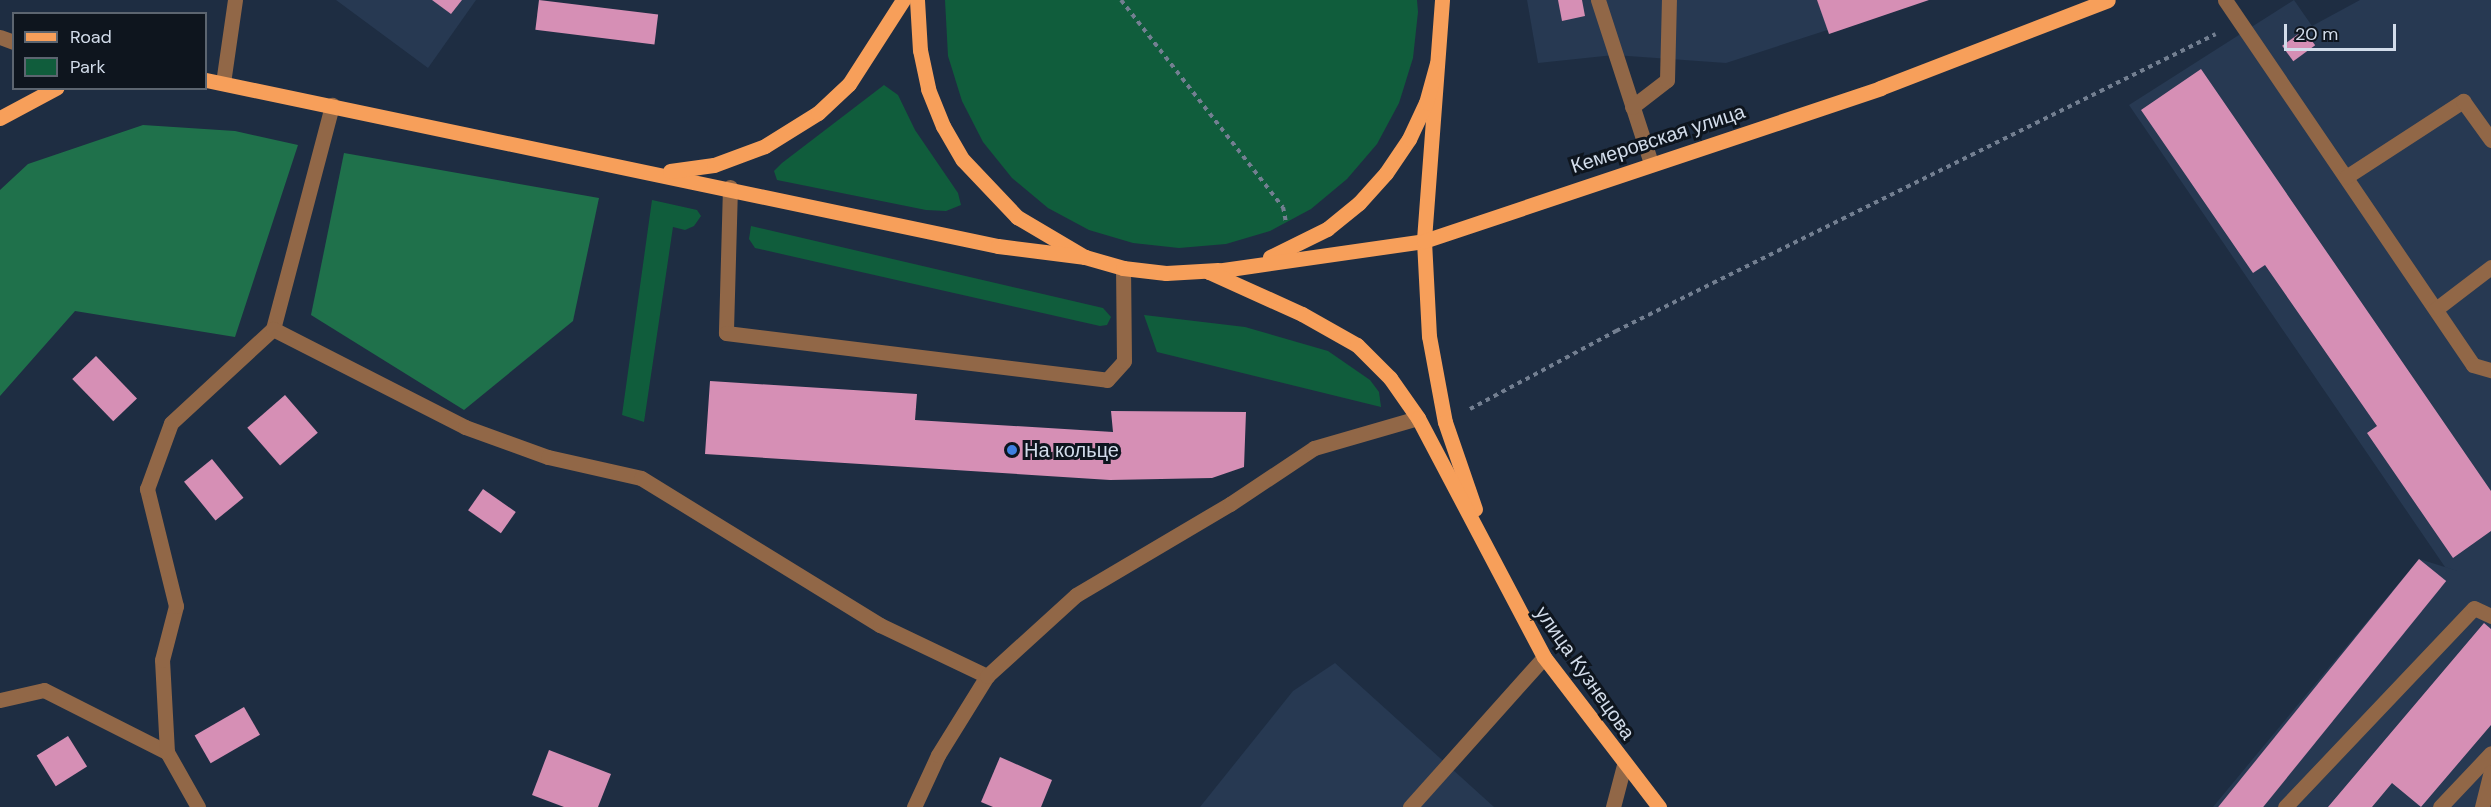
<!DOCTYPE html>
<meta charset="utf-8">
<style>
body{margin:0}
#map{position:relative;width:2491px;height:807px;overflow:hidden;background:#1e2d42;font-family:"DM Sans",sans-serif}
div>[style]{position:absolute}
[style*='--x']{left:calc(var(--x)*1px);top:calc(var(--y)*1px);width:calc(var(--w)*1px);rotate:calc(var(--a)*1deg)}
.built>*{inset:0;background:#273952}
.green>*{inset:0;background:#105d3c}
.forest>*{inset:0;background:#1f714b}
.building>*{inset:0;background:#d68fb5;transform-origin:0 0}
.path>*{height:4px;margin-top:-2px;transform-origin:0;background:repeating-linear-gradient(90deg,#737f91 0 4.5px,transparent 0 9px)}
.minor>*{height:15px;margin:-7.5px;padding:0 7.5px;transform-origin:7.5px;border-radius:7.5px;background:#916747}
.major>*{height:15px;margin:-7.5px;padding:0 7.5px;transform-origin:7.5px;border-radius:7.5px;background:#f79f5a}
.dots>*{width:16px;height:16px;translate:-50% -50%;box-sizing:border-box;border:3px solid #0e151e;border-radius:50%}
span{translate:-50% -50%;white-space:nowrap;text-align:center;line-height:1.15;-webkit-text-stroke:6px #0e151e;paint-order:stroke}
.street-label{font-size:20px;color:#d2dcea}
.poi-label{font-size:20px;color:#d2dcea}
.left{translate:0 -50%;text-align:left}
.legend{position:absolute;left:12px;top:12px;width:195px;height:78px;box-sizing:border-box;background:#0e151e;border:2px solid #5c6570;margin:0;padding:8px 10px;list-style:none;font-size:18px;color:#d2dcea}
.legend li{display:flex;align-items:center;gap:12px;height:30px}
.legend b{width:30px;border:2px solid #5c6570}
.scale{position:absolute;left:2284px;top:24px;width:112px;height:27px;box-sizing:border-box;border:3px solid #d2dcea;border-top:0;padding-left:8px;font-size:18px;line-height:21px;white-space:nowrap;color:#d2dcea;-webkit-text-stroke:4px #0e151e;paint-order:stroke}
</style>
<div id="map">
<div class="built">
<div style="clip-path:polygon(336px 0,476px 0,428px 68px)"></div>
<div style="clip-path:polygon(1527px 0,1920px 0,1726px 63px,1614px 55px,1538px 63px)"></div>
<div style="clip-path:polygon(2294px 0,2312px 26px,2360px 0,2491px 0,2491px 807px,2213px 807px,2419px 559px,2464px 573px,2445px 567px,2129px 105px)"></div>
<div style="clip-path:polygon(1335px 663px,1494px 807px,1200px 807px,1293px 691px)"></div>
</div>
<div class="green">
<div style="clip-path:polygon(945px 0,1417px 0,1418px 12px,1413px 58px,1399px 103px,1377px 144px,1347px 179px,1311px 209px,1270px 231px,1226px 244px,1179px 248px,1133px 243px,1089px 230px,1048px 208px,1012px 178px,983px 142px,962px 101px,948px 56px)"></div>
<div style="clip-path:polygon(884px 85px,898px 95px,915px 130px,958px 193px,961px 205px,946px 211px,926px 210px,777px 180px,774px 171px,782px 163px)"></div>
<div style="clip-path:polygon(652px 200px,697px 210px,701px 216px,694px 226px,685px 230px,673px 227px,644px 422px,622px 415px)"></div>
<div style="clip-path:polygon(751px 226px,1103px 308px,1111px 317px,1107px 325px,1100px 326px,755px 248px,749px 239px)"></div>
<div style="clip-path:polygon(1144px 315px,1245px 327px,1328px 351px,1370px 380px,1379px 392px,1381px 407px,1157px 352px)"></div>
</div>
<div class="forest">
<div style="clip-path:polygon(143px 125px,235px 131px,298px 145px,235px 337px,75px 311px,0 396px,0 190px,28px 164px)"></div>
<div style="clip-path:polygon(344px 153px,599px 198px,573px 321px,464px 410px,311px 315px)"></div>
</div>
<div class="building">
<div style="clip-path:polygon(432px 0,462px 0,451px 14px)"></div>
<div style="left:539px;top:0;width:120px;height:30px;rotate:7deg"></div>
<div style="clip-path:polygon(1558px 0,1582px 0,1585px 16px,1562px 21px)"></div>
<div style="clip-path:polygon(1817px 0,1929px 0,1829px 34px)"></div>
<div style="left:2304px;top:30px;width:19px;height:27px;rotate:54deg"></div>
<div style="clip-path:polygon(2201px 69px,2491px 491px,2491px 531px,2453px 558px,2367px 433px,2377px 426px,2265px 265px,2253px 273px,2141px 110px)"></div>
<div style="left:96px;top:356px;width:59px;height:33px;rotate:46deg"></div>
<div style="clip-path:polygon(710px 381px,917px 394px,915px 420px,1113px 432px,1111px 411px,1246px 412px,1244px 467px,1212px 478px,1110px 480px,705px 454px)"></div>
<div style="left:285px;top:395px;width:50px;height:50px;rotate:49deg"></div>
<div style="left:212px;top:459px;width:50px;height:36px;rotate:51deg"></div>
<div style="left:483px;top:489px;width:40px;height:26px;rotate:35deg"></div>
<div style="left:2419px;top:559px;width:35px;height:322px;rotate:39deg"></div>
<div style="clip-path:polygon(2484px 623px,2491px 629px,2491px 725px,2421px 807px,2392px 783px,2372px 807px,2328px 807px)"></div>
<div style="left:244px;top:707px;width:32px;height:57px;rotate:60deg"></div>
<div style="left:68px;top:736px;width:36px;height:37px;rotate:58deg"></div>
<div style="clip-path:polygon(549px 750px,611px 774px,598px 807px,564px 807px,532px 795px)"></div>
<div style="clip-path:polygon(1000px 757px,1052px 780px,1041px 807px,993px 807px,981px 802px)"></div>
</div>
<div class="path">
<div style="--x:1121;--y:0;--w:263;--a:52"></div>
<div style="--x:1283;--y:207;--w:15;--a:79"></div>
<div style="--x:1470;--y:409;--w:166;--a:-28.1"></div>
<div style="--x:1616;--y:331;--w:669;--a:-26.34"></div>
</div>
<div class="minor">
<div style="--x:1598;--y:0;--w:171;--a:72"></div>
<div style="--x:2225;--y:0;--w:441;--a:55.8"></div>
<div style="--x:2473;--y:365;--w:19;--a:16"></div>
<div style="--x:0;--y:37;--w:15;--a:20"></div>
<div style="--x:223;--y:83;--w:84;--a:-81.8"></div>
<div style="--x:1632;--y:107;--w:44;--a:-37.6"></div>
<div style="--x:1667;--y:80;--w:80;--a:-88.6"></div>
<div style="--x:2346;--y:177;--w:140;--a:-33"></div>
<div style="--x:2463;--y:101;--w:48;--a:54.3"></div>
<div style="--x:730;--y:187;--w:146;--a:91.6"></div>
<div style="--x:726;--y:333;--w:384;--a:7"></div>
<div style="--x:1107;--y:380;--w:25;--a:-48"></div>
<div style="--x:1124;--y:361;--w:93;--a:-90.6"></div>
<div style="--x:2436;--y:309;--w:69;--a:-37.4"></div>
<div style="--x:273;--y:329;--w:232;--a:-75.2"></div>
<div style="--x:0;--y:700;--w:45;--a:-12.8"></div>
<div style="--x:44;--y:690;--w:138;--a:26.8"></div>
<div style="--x:198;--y:807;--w:63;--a:-119.4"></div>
<div style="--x:167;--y:752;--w:92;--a:-93.1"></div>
<div style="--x:162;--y:660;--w:56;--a:-75.5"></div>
<div style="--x:176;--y:606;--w:121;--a:-103.9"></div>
<div style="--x:147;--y:489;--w:70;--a:-70"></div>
<div style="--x:171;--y:423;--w:139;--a:-42.7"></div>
<div style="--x:273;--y:329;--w:216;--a:27"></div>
<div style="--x:465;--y:427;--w:88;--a:19.9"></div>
<div style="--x:548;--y:457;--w:95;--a:12.7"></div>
<div style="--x:641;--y:478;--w:281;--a:31.6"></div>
<div style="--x:880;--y:625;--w:119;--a:25.5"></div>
<div style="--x:914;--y:807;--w:57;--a:-65.2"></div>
<div style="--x:938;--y:755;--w:93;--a:-58.2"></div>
<div style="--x:987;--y:676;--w:120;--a:-42.3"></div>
<div style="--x:1076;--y:595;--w:179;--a:-30.6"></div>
<div style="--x:1230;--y:504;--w:101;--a:-33.7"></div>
<div style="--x:1314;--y:448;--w:108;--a:-16.1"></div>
<div style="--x:1410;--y:807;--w:201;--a:-48.2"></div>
<div style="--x:1613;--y:807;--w:43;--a:-75.3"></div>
<div style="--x:2285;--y:807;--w:274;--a:-46.5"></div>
<div style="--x:2474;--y:608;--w:19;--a:25"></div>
<div style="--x:2440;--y:807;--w:74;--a:-46.6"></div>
<div style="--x:2482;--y:807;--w:36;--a:-76"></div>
</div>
<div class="major">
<div style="--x:917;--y:0;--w:50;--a:86.6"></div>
<div style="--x:920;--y:50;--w:40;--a:78"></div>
<div style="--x:928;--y:89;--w:40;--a:68"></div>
<div style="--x:943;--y:126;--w:39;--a:60"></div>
<div style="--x:963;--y:160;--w:79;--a:46.5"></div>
<div style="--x:1017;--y:217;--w:79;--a:30.5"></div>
<div style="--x:1085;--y:257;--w:40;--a:16"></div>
<div style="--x:1123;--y:268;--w:43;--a:6.6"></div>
<div style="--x:1166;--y:273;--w:52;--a:-3.3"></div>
<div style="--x:1442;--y:0;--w:242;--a:94.3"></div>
<div style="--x:1424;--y:241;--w:95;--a:87"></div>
<div style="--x:1429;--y:336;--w:87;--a:79.5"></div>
<div style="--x:1445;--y:422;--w:92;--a:71"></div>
<div style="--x:206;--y:80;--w:809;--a:11.84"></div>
<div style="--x:998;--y:246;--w:88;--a:7.2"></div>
<div style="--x:0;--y:118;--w:64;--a:-28.2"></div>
<div style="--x:670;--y:171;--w:44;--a:-7.8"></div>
<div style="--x:714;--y:165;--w:54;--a:-20.4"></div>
<div style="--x:765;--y:146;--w:62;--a:-31.9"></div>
<div style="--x:818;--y:113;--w:42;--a:-43.1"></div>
<div style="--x:849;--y:84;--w:100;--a:-57.3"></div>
<div style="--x:1270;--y:257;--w:64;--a:-26.2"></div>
<div style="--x:1327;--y:229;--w:41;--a:-39.1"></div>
<div style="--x:1359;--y:203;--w:40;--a:-48"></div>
<div style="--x:1386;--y:173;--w:41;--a:-55.9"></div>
<div style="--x:1409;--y:139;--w:40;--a:-65"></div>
<div style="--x:1426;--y:103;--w:41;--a:-74.6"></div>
<div style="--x:1209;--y:272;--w:217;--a:-8.2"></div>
<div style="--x:1424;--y:241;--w:481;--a:-18.5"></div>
<div style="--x:1880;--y:88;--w:244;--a:-21.1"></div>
<div style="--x:1209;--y:272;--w:102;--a:24.3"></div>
<div style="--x:1302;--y:314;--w:63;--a:29.4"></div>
<div style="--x:1357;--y:345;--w:47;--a:45"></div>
<div style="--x:1390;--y:378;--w:49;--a:55"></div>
<div style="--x:1418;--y:418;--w:270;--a:62.2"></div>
<div style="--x:1544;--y:657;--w:189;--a:52.5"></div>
</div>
<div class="dots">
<div style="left:1012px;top:450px;background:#3f7fe0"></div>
</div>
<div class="street-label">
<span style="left:1658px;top:139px;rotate:-18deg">Кемеровская улица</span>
<span style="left:1585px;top:673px;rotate:55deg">улица Кузнецова</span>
</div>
<div class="poi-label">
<span class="left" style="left:1024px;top:450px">На кольце</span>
</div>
<ul class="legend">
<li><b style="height:8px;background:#f79f5a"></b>Road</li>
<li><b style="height:16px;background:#105d3c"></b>Park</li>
</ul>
<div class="scale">20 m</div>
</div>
